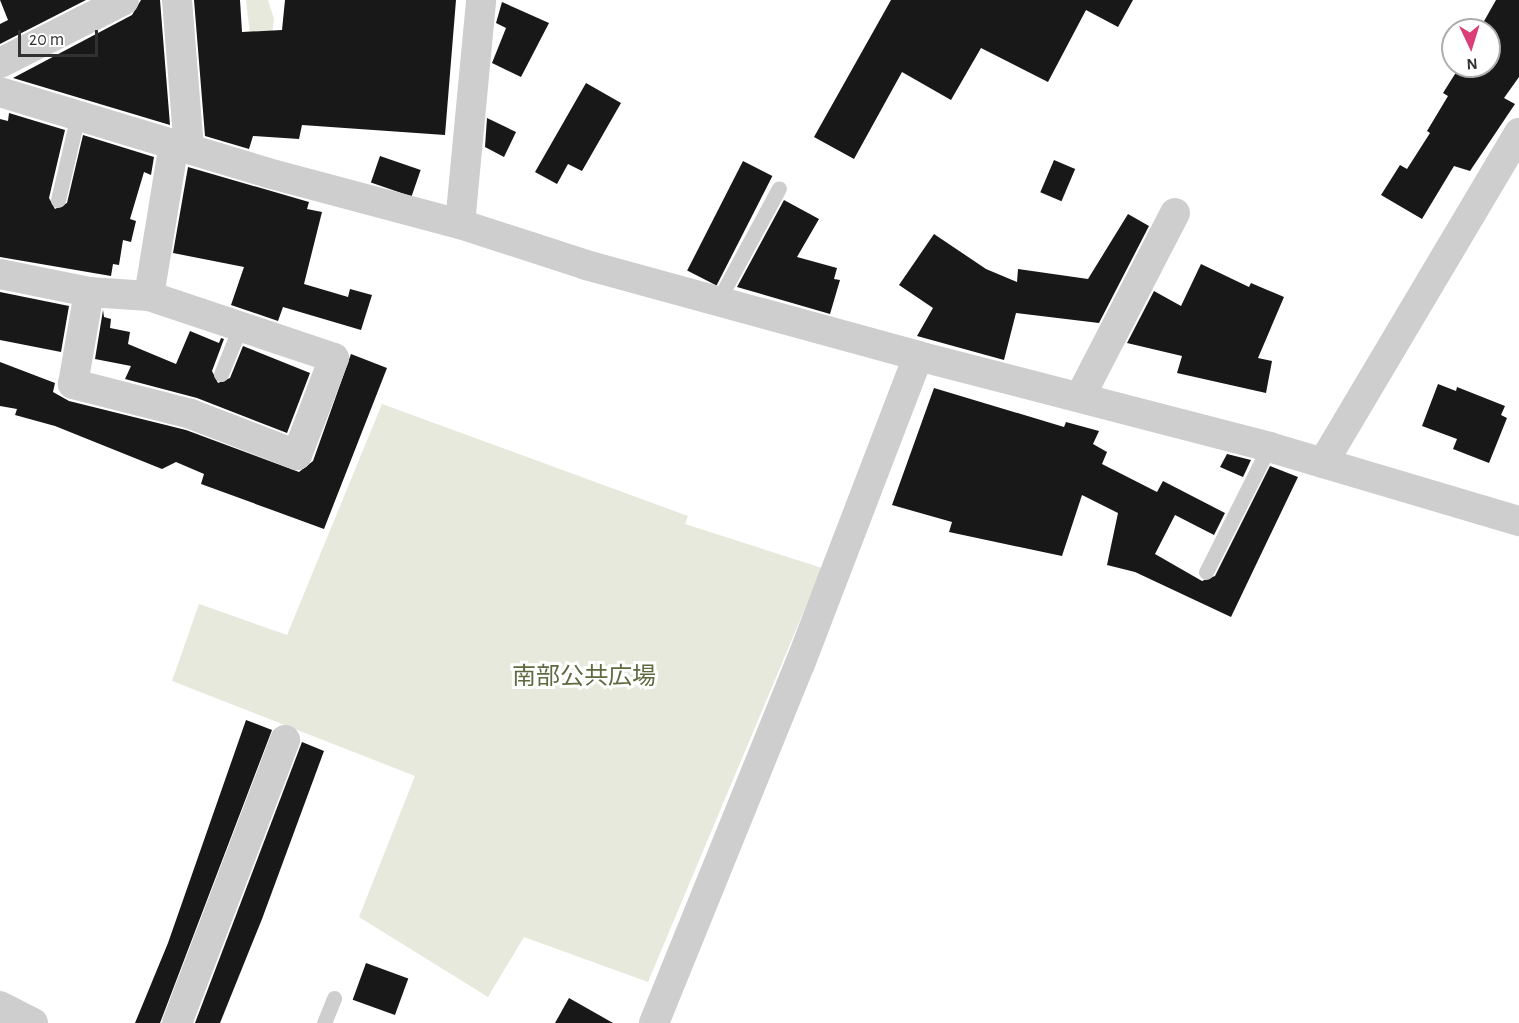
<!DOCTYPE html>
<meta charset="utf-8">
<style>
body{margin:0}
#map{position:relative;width:1519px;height:1023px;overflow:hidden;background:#fff;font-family:"Alegreya Sans","Noto Sans JP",sans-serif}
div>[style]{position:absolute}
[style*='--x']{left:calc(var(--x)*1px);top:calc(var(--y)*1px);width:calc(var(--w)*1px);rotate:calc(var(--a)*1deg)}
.green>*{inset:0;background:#e7e9dd}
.building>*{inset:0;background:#181818;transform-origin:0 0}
.service>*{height:15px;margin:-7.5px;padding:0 7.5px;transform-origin:7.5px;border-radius:7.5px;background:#cecece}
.minor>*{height:30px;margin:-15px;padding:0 15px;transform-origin:15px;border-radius:15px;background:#cecece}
span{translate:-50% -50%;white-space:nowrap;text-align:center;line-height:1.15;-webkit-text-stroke:6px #fff;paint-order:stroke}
.park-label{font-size:24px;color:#5f6a40}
.north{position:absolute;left:1441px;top:18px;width:60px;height:60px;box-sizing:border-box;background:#fff;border:2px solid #adadad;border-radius:50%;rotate:176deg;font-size:16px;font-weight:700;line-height:24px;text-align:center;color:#313131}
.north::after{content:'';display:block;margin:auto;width:21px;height:27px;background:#da4077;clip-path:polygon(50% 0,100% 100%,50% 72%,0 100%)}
.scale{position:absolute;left:18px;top:30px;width:80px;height:27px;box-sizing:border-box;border:3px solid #313131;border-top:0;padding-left:8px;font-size:18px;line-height:21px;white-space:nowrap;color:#313131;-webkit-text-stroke:4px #fff;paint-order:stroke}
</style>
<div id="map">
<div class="green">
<div style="clip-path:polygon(246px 0,268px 0,274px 19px,272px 35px,252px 52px)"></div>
<div style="clip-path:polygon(382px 404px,688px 516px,685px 524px,822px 568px,648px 982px,524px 937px,488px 997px,359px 917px,415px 776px,172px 681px,199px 604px,287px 635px)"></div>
</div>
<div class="building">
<div style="clip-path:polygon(0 0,86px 0,0 44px,0 24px,8px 20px)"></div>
<div style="clip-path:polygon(141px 0,160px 0,170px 125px,13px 78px,132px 15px)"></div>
<div style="clip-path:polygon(194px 0,240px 0,242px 32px,282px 30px,285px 0,456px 0,445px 135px,302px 125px,299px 139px,253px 136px,249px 149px,205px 136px)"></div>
<div style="clip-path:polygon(891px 0,1133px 0,1118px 27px,1086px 10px,1048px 82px,981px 48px,951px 100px,902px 72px,854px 159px,814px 137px)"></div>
<div style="clip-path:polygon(1496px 0,1519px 0,1519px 77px,1504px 98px,1515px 104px,1470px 171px,1454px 166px,1422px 219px,1381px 195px,1400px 165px,1407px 169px,1430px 133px,1427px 131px,1448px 96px,1443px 93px,1460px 66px,1489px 66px,1489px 30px,1479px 30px)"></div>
<div style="clip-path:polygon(502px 2px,549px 23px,521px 77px,492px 63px,506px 28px,496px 23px)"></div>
<div style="clip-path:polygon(586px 83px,621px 103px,582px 171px,568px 164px,557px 184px,535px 172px)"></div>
<div style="clip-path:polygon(9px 113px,65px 130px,49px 198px,55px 209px,67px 203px,83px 135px,154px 157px,151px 175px,144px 172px,130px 219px,136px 221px,131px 242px,123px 240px,119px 265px,113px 264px,111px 276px,0 257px,0 119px,8px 121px)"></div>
<div style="clip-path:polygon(487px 118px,516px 132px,504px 157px,485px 147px)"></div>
<div style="left:380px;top:156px;width:43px;height:28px;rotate:19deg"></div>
<div style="left:1054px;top:160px;width:23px;height:35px;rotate:23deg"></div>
<div style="left:743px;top:161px;width:33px;height:123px;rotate:27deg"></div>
<div style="clip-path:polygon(188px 167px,309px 202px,307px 209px,322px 212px,304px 284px,348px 297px,350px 289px,372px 295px,361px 330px,283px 307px,278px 321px,231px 305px,244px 267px,173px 253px)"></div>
<div style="clip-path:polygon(784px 200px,819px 219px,797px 257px,837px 268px,834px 279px,840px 280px,830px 314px,737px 287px)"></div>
<div style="clip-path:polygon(1128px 214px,1149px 226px,1099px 323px,1016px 313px,1004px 360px,917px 336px,933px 308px,899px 285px,934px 234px,986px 269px,1017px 282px,1018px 269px,1088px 279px)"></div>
<div style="clip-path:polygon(1201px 264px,1249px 287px,1251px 283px,1284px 297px,1258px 358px,1272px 361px,1266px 393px,1177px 373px,1182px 356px,1127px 343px,1154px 291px,1181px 306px)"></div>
<div style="clip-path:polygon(0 292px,69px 306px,61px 352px,0 340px)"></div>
<div style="clip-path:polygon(103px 310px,104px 317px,111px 319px,110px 328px,130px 332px,128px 344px,176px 364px,190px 331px,219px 343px,221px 338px,224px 339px,212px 371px,218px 383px,230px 378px,243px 346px,310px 373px,287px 433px,197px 398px,125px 379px,131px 366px,95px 359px)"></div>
<div style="clip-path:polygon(351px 354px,387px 368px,324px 529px,201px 484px,204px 474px,176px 462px,162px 469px,55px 426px,15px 415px,17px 409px,0 406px,0 362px,55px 383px,53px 392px,69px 401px,186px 430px,299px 472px,313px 461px)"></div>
<div style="clip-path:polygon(1438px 384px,1456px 391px,1457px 387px,1505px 406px,1501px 415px,1507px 418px,1489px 463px,1453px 449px,1457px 439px,1422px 426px)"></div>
<div style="clip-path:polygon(934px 388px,1064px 427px,1066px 422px,1099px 431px,1093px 444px,1107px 452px,1102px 464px,1157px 492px,1163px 481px,1225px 513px,1214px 535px,1175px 515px,1155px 554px,1202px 581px,1215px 576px,1270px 466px,1298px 477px,1231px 617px,1135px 572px,1107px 565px,1118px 513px,1082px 495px,1062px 556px,949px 532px,952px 522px,892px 505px)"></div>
<div style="clip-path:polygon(1227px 454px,1251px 460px,1243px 477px,1220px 467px)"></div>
<div style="clip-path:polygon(246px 720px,272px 730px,160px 1023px,135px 1023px,168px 943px)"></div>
<div style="clip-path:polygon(302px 742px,324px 751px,262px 919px,220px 1023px,195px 1023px)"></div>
<div style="left:366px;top:963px;width:45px;height:39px;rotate:20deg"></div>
<div style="clip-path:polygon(569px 998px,613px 1023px,555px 1023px)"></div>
</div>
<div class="service">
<div style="--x:58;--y:200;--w:87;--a:-76.8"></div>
<div style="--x:718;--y:301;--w:128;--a:-61.6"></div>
<div style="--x:221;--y:374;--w:51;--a:-68"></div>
<div style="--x:1206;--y:572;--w:140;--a:-63.3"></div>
<div style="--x:324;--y:1023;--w:27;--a:-68"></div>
</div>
<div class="minor">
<div style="--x:177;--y:0;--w:148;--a:85.4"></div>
<div style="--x:0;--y:63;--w:139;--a:-26.9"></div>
<div style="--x:0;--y:92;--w:280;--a:16.8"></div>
<div style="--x:268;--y:173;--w:199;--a:14.9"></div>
<div style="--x:460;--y:224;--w:133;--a:18"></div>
<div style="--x:586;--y:265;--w:344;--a:15.3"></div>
<div style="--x:918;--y:356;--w:363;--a:14.5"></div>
<div style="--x:1269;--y:447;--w:261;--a:16.5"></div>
<div style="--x:460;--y:224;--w:225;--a:-84.6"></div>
<div style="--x:0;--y:274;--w:91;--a:11.4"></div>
<div style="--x:89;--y:292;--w:60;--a:3.8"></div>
<div style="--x:149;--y:296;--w:195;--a:18.5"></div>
<div style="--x:334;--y:358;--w:104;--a:110.9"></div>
<div style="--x:297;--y:455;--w:114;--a:-158.9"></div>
<div style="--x:191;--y:414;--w:122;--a:-165.7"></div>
<div style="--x:73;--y:384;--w:93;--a:-80.1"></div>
<div style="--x:149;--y:296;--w:154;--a:-80.7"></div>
<div style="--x:1080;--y:397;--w:207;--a:-62.7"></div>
<div style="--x:1323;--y:463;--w:384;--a:-59.3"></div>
<div style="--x:0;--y:1006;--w:37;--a:27"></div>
<div style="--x:177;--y:1023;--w:303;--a:-69.1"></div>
<div style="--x:654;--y:1023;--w:388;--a:-67.9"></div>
<div style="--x:800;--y:664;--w:330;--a:-69"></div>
</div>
<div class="park-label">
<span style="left:584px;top:678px">南部公共広場</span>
</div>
<div class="north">N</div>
<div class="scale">20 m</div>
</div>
